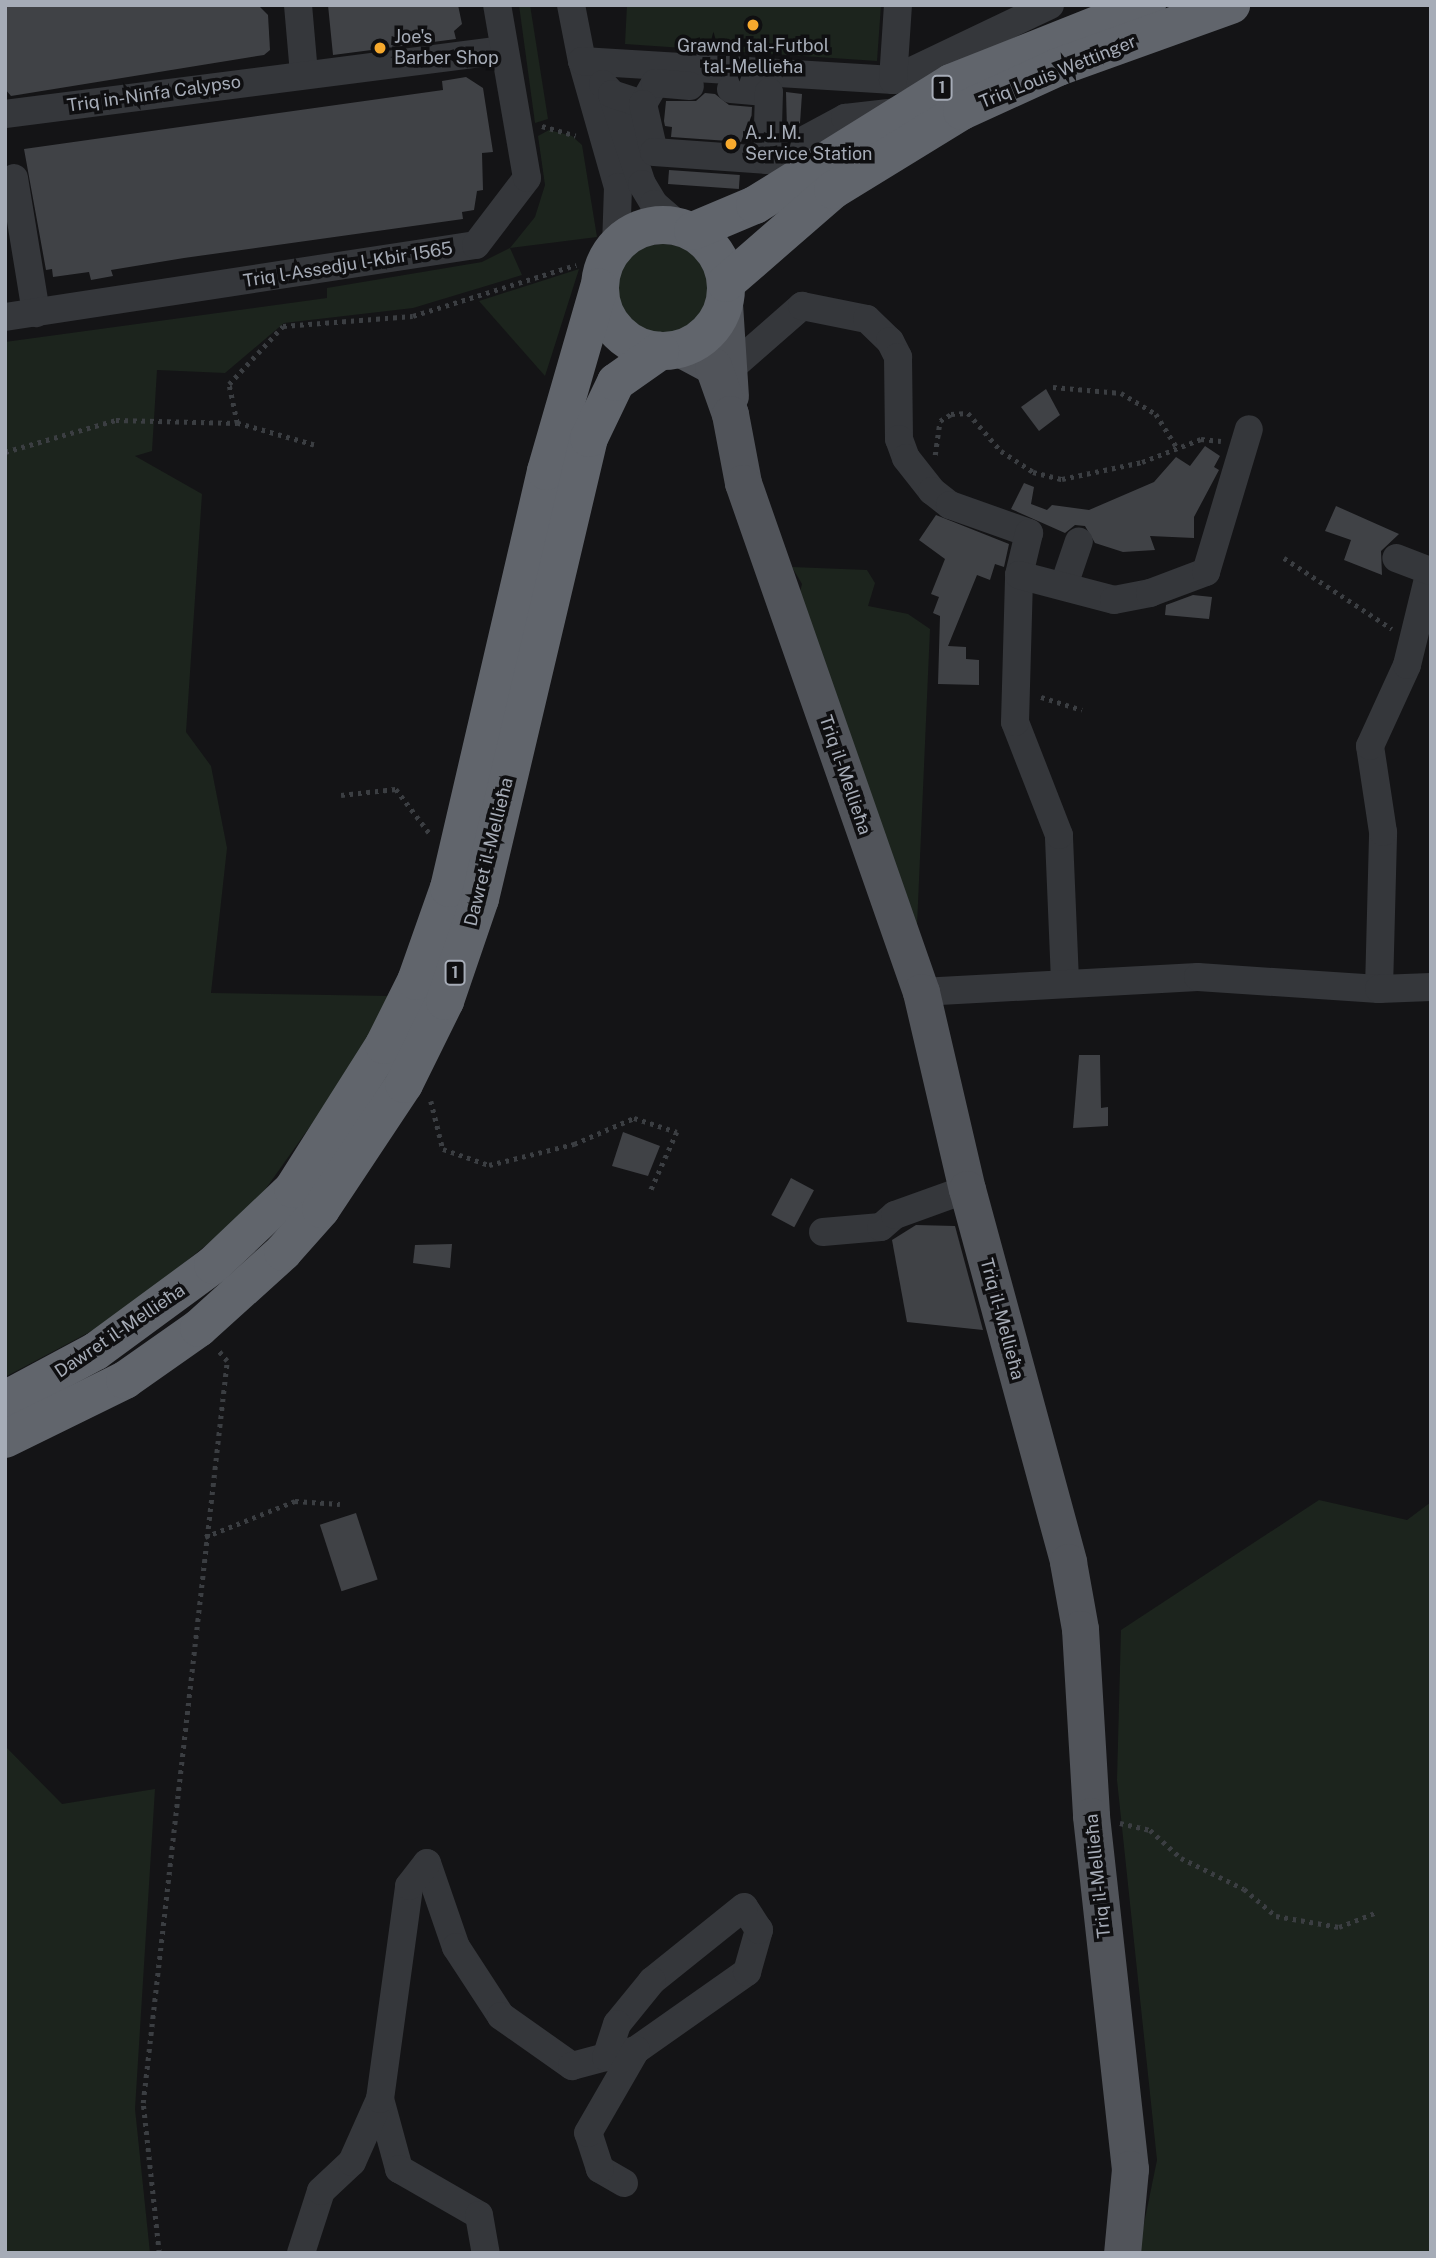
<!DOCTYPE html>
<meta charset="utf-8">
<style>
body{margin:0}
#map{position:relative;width:1436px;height:2258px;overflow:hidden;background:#141416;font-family:"Public Sans",sans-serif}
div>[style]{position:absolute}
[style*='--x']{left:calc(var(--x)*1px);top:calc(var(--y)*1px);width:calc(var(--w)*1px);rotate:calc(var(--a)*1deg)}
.green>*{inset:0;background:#1c241d}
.round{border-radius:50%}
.building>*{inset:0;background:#404246;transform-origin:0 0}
.path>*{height:4.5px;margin-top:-2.25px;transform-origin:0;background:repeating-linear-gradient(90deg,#3b3e42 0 3.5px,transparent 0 8.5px)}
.minor>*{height:28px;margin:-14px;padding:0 14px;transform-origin:14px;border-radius:14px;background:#35373b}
.major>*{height:37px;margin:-18.5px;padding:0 18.5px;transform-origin:18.5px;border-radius:18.5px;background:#51545a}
.highway>*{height:38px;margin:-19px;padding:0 19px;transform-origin:19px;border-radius:19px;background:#61656c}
.highway>.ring{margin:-19px;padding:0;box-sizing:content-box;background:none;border:38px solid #61656c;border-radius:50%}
.dots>*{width:19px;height:19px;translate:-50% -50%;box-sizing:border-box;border:4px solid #0f0f11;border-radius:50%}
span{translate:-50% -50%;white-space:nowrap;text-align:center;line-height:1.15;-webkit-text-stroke:7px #0f0f11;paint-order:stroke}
.shield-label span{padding:2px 5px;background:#0f0f11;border:2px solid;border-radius:5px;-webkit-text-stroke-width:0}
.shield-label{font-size:16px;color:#a6acb7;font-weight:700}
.poi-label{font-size:18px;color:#a6acb7}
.left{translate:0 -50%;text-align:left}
.street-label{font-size:18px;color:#a6acb7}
.frame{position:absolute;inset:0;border:7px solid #a6acb7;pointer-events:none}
</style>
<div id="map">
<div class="green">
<div style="clip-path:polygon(519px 5px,530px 5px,548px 119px,535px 123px)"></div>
<div style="clip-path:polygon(627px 5px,881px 5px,877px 61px,625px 44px)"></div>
<div style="clip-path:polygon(549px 130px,572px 136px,582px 145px,597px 237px,510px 248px,522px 275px,413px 308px,284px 323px,225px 373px,157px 370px,152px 451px,135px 456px,202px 494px,186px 732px,211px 766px,227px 848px,211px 993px,390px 996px,343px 1080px,252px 1208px,116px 1318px,5px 1377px,5px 342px,327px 298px,327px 288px,482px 262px,510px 248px,535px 217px,545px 185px,538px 136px)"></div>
<div class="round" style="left:615px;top:244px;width:96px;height:96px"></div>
<div style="clip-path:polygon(579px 269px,545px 376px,479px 301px)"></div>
<div style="clip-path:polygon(792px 567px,867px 570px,875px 583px,868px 606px,908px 614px,930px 629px,917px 926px,799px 596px,802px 584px)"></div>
<div style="clip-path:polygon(1319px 1500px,1407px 1520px,1431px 1502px,1431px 2253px,1138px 2253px,1157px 2160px,1117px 1780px,1121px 1630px)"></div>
<div style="clip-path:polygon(5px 1746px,62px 1804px,155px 1789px,135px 2109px,150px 2253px,5px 2253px)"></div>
</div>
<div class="building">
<div style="clip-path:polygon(5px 5px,258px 5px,268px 15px,270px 50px,264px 55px,11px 96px,5px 89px)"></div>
<div style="clip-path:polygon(328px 5px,458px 5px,462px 24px,454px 31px,456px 39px,333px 55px)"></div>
<div style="clip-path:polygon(466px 77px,483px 88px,493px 152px,482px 153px,483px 190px,477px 191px,474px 210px,462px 212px,463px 219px,184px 258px,111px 270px,113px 276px,91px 280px,89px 272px,53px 277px,52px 269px,46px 270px,24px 149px,443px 90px,442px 81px)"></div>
<div style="clip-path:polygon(786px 92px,802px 94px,800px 123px,787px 130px)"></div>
<div style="clip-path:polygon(705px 93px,715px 94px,729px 105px,752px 107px,751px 127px,749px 132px,743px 131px,743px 142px,671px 137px,672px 127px,665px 126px,664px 121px,666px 101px,696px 101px)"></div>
<div style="left:669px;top:170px;width:71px;height:14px;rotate:4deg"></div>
<div style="clip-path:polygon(1046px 389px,1060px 415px,1039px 431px,1021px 407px)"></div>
<div style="clip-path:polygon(1205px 446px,1220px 456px,1214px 467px,1219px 470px,1194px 517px,1194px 538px,1150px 536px,1155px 550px,1123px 552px,1095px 543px,1085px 526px,1075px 525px,1065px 533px,1011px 509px,1024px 483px,1034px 487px,1031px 504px,1047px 510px,1052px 505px,1089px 510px,1154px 482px,1176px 457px,1190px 466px)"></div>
<div style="clip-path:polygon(1336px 506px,1399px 534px,1381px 551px,1382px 575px,1344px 560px,1351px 540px,1325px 531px)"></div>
<div style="clip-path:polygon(936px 515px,1009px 544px,1004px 567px,995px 564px,990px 580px,977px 575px,948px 646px,966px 647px,966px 659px,979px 660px,979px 685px,938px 684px,940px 616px,933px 613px,939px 597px,931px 594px,945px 559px,919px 540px)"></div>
<div style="clip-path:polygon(1193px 595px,1212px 597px,1209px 619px,1165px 615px,1166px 605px)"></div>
<div style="clip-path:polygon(1079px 1055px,1100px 1055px,1101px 1108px,1108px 1107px,1108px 1126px,1073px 1128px)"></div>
<div style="clip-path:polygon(623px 1132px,660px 1146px,648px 1176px,612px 1166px)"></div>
<div style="left:791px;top:1178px;width:26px;height:42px;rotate:28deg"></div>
<div style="clip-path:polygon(916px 1225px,955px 1226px,983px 1330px,907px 1322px,892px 1240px)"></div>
<div style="clip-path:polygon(452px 1244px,450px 1268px,413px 1263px,415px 1245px)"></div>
<div style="left:356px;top:1513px;width:70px;height:38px;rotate:72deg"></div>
</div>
<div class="path">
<div style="--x:542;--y:126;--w:35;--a:16"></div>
<div style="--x:1053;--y:387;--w:68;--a:5"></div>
<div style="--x:1121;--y:393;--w:41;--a:31"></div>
<div style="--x:1156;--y:414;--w:38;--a:58"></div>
<div style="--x:314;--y:445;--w:80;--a:-164.1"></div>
<div style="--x:237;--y:423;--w:40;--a:-102"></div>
<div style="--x:229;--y:384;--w:79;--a:-47"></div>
<div style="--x:283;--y:326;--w:130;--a:-4.4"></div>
<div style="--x:413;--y:316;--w:171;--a:-17.4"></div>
<div style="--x:5;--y:452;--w:116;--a:-16.1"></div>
<div style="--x:116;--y:420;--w:121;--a:1.4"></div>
<div style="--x:935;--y:455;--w:34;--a:-82"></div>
<div style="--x:940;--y:421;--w:13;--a:-32"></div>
<div style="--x:951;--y:414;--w:17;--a:-3"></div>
<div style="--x:968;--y:413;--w:50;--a:49"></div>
<div style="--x:1001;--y:451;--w:38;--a:33"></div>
<div style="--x:1033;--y:472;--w:30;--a:14"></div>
<div style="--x:1062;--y:479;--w:82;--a:-12"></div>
<div style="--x:1142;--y:462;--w:63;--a:-21.3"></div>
<div style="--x:1201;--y:439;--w:20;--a:6"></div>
<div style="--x:1284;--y:558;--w:129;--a:33.3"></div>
<div style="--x:1041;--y:697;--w:43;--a:17.6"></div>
<div style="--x:341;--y:795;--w:55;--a:-6.2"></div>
<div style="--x:396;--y:789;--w:56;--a:52.9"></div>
<div style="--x:431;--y:1101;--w:49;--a:76"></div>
<div style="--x:443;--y:1149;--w:49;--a:19.2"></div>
<div style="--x:489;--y:1165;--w:88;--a:-13.9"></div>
<div style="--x:574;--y:1144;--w:65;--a:-23.4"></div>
<div style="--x:634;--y:1118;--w:45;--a:18"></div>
<div style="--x:677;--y:1132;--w:64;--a:114.1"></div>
<div style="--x:205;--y:1537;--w:97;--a:-21.8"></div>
<div style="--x:295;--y:1501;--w:45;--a:3.8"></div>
<div style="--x:1120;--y:1823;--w:31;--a:13"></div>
<div style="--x:1150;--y:1830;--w:42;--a:42.1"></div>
<div style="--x:1181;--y:1858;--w:70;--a:26.2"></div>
<div style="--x:1244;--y:1889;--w:42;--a:40.2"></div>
<div style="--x:1276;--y:1916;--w:64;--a:9.9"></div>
<div style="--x:1339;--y:1927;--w:41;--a:-21.5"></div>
<div style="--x:159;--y:2253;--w:151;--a:-96.1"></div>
<div style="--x:143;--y:2103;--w:747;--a:-83.54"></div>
<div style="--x:227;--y:1361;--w:16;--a:-130"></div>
</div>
<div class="minor">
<div style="--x:298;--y:5;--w:68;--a:85"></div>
<div style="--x:571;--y:5;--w:57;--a:78.9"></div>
<div style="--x:582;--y:61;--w:131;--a:74.1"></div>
<div style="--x:618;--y:187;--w:60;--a:91.9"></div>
<div style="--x:582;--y:61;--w:312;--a:3.5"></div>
<div style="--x:893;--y:80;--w:174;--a:-25.5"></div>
<div style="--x:893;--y:80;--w:75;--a:-86.2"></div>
<div style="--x:603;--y:84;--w:13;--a:48"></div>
<div style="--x:612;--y:94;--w:95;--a:71.6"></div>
<div style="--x:642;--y:184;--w:23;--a:59"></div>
<div style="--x:654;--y:204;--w:33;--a:41"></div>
<div style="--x:731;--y:89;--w:38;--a:5"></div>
<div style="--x:769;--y:92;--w:68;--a:91.7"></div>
<div style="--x:612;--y:94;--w:33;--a:18"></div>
<div style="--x:643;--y:104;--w:24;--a:-60"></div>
<div style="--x:655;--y:83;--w:35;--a:5"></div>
<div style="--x:643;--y:104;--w:49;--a:77.1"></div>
<div style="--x:654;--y:152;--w:113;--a:4"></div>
<div style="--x:767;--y:160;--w:89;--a:-28.3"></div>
<div style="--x:845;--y:118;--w:53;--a:-6.5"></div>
<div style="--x:5;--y:114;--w:503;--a:-7.31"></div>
<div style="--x:14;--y:178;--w:137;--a:80.7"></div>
<div style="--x:5;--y:317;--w:476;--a:-8.7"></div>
<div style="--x:476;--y:245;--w:84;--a:-52.7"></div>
<div style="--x:527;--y:178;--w:176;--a:-99.8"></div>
<div style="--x:730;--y:369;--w:96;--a:-41.2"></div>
<div style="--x:802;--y:306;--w:66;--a:11.3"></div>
<div style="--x:867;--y:319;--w:32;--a:44"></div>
<div style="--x:890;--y:341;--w:18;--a:63"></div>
<div style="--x:898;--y:357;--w:82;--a:89.3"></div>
<div style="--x:899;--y:439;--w:20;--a:70"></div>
<div style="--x:906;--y:458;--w:42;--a:51.8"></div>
<div style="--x:932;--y:491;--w:23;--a:38"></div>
<div style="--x:950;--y:505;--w:84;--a:19.5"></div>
<div style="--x:1029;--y:533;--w:43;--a:103.4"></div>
<div style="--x:1064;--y:585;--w:46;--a:-71.2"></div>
<div style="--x:1065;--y:981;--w:146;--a:-92.4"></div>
<div style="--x:1059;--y:835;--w:121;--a:-111.3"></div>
<div style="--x:1015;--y:722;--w:147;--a:-88.4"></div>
<div style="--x:1019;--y:575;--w:98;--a:14.7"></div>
<div style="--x:1114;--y:600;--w:37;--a:-11"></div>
<div style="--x:1150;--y:593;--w:60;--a:-20.6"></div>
<div style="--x:1206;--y:572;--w:149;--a:-73.3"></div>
<div style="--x:1379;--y:989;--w:157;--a:-88.5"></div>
<div style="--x:1383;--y:832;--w:87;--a:-98.6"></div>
<div style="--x:1370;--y:746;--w:89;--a:-65.4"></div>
<div style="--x:1407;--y:665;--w:97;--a:-76.3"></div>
<div style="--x:1430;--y:571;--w:36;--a:-159"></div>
<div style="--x:921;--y:992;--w:277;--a:-3.1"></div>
<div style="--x:1198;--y:977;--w:181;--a:3.8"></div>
<div style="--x:1379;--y:989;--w:52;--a:-2.2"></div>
<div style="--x:823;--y:1232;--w:58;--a:-4.9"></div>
<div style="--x:881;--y:1227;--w:18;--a:-41"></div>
<div style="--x:895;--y:1215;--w:77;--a:-19.9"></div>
<div style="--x:427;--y:1863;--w:89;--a:71"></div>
<div style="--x:456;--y:1947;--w:82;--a:56.9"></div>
<div style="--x:501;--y:2016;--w:87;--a:35.2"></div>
<div style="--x:572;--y:2066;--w:35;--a:-15"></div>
<div style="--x:606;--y:2057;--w:31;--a:-13"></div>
<div style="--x:636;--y:2050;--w:136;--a:-35.1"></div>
<div style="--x:747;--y:1972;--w:44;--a:-74.1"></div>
<div style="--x:759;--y:1930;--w:27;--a:-123"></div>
<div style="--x:744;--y:1907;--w:118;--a:141.2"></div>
<div style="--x:652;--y:1981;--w:55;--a:129.1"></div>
<div style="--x:617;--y:2024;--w:35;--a:108"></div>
<div style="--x:380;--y:2099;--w:73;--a:74.8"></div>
<div style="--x:399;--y:2169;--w:92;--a:29.9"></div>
<div style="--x:479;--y:2215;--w:39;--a:80"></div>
<div style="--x:624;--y:2183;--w:28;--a:-150"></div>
<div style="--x:600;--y:2169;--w:38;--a:-108"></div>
<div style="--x:588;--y:2133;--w:96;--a:-60"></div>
<div style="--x:301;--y:2253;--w:65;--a:-72.1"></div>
<div style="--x:321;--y:2191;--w:42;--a:-43.1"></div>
<div style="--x:352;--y:2162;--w:69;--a:-66"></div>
<div style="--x:380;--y:2099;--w:215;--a:-82.2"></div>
<div style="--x:409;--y:1886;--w:29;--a:-52"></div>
</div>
<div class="major">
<div style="--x:724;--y:304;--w:92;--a:86.3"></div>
<div style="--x:681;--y:349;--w:36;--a:28"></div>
<div style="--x:713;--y:366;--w:51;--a:70.5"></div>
<div style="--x:730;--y:414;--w:70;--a:79.3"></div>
<div style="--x:743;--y:483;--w:539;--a:70.72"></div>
<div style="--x:921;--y:992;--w:202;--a:76.9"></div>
<div style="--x:967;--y:1189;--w:386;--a:74.8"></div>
<div style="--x:1068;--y:1562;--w:68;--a:79.8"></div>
<div style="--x:1080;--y:1629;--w:187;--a:86.6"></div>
<div style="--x:1091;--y:1816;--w:355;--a:83.7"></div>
<div style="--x:1130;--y:2169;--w:84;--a:95.4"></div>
</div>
<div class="highway">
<div class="ring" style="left:600px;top:225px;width:88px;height:88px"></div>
<div style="--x:693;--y:231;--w:67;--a:-22.8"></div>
<div style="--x:755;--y:205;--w:231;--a:-31.9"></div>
<div style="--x:951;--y:83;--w:211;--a:-21.7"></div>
<div style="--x:726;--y:283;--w:142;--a:-41"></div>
<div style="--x:833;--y:190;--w:151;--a:-31.5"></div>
<div style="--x:962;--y:111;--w:106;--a:-24.6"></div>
<div style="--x:1058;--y:67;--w:184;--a:-19.7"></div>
<div style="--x:5;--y:1400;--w:103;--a:-28.3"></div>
<div style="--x:96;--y:1351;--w:145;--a:-36.3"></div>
<div style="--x:213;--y:1265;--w:110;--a:-43.5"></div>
<div style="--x:293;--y:1189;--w:170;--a:-57.7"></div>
<div style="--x:384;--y:1045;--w:72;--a:-63.4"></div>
<div style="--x:416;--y:981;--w:99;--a:-70.5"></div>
<div style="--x:449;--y:888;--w:428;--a:-76.9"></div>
<div style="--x:546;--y:471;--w:191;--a:-73.9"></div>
<div style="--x:5;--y:1439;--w:134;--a:-26.2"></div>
<div style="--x:125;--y:1380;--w:90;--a:-35.1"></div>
<div style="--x:199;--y:1328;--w:113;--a:-42.1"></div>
<div style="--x:283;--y:1252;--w:57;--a:-48.5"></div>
<div style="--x:321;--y:1209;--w:150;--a:-56.4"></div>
<div style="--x:404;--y:1084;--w:93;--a:-63.7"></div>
<div style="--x:445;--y:1001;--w:108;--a:-71.1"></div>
<div style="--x:480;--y:899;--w:474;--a:-76.7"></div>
<div style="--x:589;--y:438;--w:62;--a:-64.3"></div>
<div style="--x:616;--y:382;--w:54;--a:-35.2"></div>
</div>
<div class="dots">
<div style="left:753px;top:25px;background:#f6a92d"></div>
<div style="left:380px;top:48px;background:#f6a92d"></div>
<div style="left:731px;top:144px;background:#f6a92d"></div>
</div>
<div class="shield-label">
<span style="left:942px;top:88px">1</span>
<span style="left:455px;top:973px">1</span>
</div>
<div class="poi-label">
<span class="left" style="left:394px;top:48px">Joe's<br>Barber Shop</span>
<span style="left:753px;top:57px">Grawnd tal-Futbol<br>tal-Mellieħa</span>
<span class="left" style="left:745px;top:144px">A. J. M.<br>Service Station</span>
</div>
<div class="street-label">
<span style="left:1058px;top:72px;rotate:-22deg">Triq Louis Wettinger</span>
<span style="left:154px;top:94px;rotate:-8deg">Triq in-Ninfa Calypso</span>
<span style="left:348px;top:265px;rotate:-9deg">Triq l-Assedju l-Kbir 1565</span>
<span style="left:845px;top:775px;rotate:71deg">Triq il-Mellieħa</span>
<span style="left:489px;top:852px;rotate:-76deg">Dawret il-Mellieħa</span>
<span style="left:1002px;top:1319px;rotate:75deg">Triq il-Mellieħa</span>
<span style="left:120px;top:1331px;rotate:-34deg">Dawret il-Mellieħa</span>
<span style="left:1098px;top:1876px;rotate:-96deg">Triq il-Mellieħa</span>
</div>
<div class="frame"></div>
</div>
